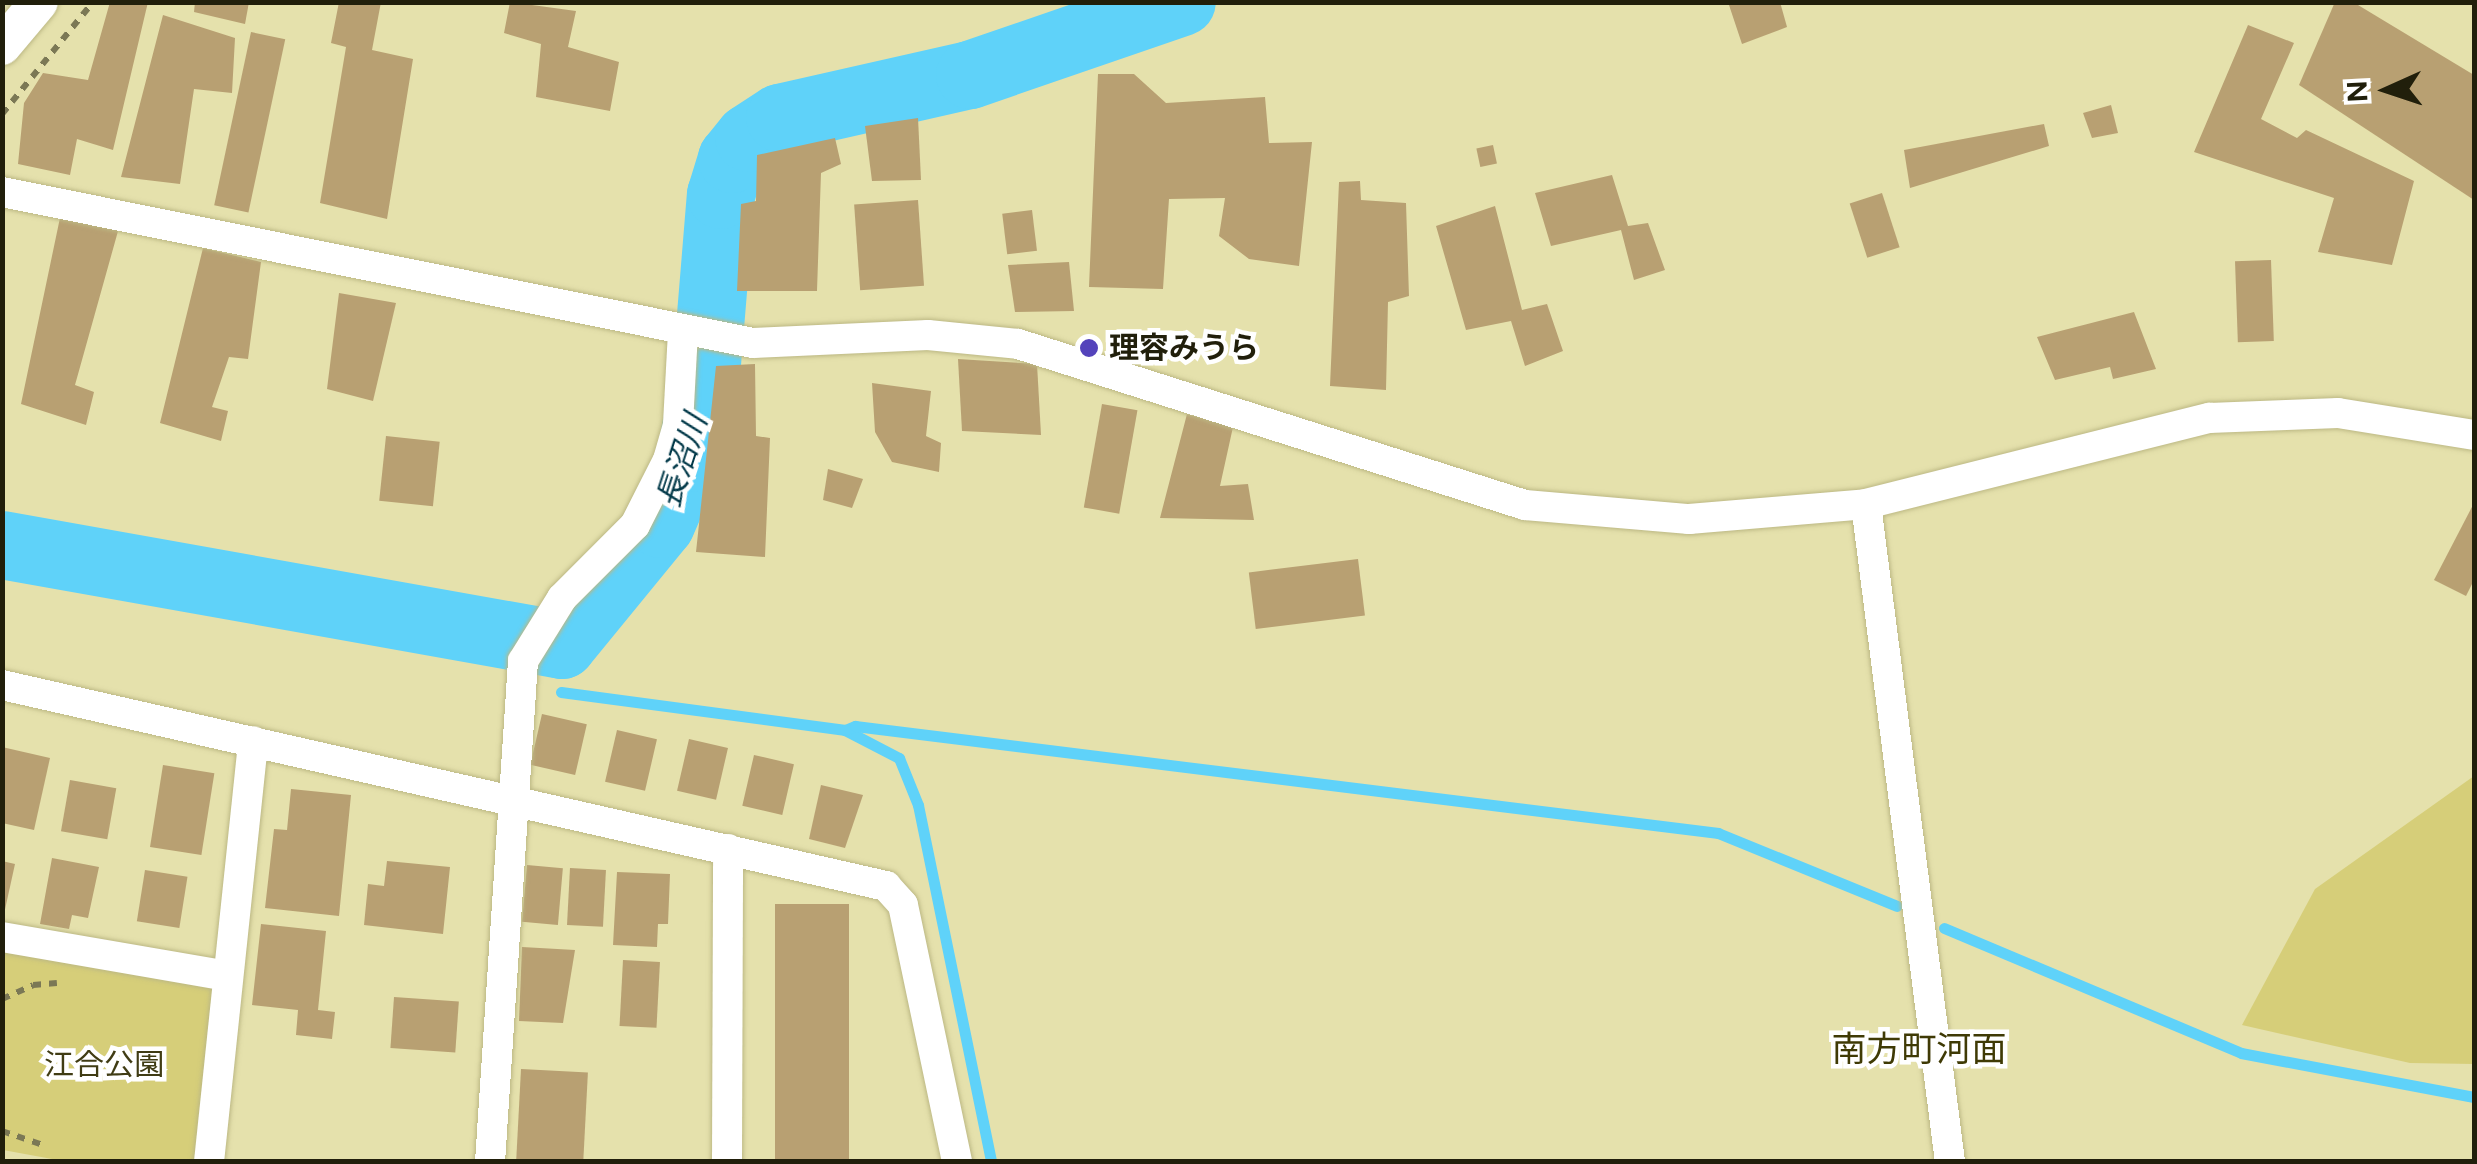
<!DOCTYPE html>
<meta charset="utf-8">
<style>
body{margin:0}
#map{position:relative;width:2477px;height:1164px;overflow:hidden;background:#e5e1ac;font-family:Figtree,"Noto Sans JP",sans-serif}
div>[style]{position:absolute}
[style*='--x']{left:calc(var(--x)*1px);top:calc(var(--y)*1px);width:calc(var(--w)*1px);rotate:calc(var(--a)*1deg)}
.green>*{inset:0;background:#d6ce79}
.stream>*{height:11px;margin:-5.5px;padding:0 5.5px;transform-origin:5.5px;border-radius:5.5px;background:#5fd2f9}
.river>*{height:68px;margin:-34px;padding:0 34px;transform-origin:34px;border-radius:34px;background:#5fd2f9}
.building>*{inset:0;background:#b8a072;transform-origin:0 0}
.path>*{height:6px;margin-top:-3px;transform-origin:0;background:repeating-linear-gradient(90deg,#7b7855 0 8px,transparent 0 16px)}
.roads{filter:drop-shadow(0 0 2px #bcb884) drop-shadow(0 0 2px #bcb884)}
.minor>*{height:30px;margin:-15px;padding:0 15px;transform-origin:15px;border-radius:15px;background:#fff}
.tertiary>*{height:38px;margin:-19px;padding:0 19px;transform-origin:19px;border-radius:19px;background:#fff}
.dots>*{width:28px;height:28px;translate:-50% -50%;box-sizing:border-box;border:5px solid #fff;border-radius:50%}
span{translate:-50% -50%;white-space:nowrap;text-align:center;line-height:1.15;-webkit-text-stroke:9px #fff;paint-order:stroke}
.poi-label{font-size:30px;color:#211f0b;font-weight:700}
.left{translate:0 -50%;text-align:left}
.park-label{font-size:30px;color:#403c14}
.water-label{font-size:32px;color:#023949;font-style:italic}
.quarter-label{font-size:35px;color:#3f3a05}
.frame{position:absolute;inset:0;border:5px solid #211f0b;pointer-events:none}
.north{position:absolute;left:2337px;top:40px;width:100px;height:100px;-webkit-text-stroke:8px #fff;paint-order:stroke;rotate:267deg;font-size:28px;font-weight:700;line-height:40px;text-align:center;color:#211f0b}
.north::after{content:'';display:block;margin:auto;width:35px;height:45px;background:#211f0b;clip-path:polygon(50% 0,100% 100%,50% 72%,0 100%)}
</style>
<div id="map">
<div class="green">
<div style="clip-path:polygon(2474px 776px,2474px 1064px,2410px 1063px,2242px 1025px,2315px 889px)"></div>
<div style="clip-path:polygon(2px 949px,212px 989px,194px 1161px,63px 1161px,3px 1150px)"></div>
</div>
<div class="stream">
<div style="--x:561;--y:692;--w:287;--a:7.6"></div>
<div style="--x:845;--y:730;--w:61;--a:27.4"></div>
<div style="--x:899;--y:758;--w:51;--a:68"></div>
<div style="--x:918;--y:805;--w:364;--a:78.4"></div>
<div style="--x:845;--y:730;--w:11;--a:-22"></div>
<div style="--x:855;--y:726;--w:870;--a:7.07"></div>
<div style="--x:1718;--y:833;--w:193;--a:22.2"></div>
<div style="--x:1944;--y:928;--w:322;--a:22.8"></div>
<div style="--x:2241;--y:1053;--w:237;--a:10.7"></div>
</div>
<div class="river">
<div style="--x:2;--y:545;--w:569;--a:10.12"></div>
<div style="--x:562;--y:645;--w:156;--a:-50.7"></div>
<div style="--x:661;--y:524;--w:72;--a:-66.3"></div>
<div style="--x:690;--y:458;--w:84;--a:-79"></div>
<div style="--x:706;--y:376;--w:182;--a:-85.3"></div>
<div style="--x:721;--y:195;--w:38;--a:-73"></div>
<div style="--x:732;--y:159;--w:27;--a:-51"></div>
<div style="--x:749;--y:138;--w:37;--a:-33"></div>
<div style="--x:780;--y:118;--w:195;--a:-12.8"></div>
<div style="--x:970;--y:75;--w:224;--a:-19"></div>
</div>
<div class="building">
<div style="clip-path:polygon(110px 2px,148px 2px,113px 150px,77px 139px,70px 175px,18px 164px,24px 103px,43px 73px,88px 80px)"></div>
<div style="clip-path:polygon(195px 2px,249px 2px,245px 24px,194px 12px)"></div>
<div style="clip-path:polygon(339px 2px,381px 2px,372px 50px,413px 59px,387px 219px,320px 203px,346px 47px,331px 43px)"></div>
<div style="clip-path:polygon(510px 2px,576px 11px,568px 47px,619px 62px,610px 111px,536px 97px,541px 44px,504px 33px)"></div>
<div style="clip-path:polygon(1728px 2px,1780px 2px,1787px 27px,1742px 44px)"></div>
<div style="clip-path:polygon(2335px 2px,2353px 2px,2474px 75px,2474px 200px,2299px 85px)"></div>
<div style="clip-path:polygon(163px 15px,235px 38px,232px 93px,194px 89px,180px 184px,121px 177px)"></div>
<div style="clip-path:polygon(2248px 25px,2294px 43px,2261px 119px,2297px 138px,2306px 130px,2414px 181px,2392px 265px,2318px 252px,2334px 198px,2194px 152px)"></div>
<div style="left:251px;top:32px;width:35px;height:177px;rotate:12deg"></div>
<div style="clip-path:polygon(1098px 74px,1134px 74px,1166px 103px,1265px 97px,1269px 143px,1312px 142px,1299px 266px,1249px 259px,1219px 236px,1225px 198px,1169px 199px,1163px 289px,1089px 287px)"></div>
<div style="clip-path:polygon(2111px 105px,2118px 133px,2092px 138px,2083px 113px)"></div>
<div style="clip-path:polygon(918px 118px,921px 180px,872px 181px,865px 126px)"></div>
<div style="clip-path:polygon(2044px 124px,2049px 146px,1910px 188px,1904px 150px)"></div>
<div style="clip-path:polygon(835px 138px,841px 164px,821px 173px,817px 291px,737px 291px,741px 204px,756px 201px,757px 155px)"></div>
<div style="left:1493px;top:145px;width:19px;height:17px;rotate:78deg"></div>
<div style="clip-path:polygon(1612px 175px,1628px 226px,1648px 223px,1665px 270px,1634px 280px,1621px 230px,1551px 246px,1535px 193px)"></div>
<div style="clip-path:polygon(1360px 181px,1361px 200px,1406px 203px,1409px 296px,1388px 302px,1386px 390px,1330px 386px,1339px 182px)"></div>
<div style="left:1882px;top:193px;width:57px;height:34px;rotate:72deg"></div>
<div style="left:918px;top:200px;width:86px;height:64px;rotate:86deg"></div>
<div style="clip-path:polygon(1495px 206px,1522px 310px,1547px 304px,1563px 351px,1525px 366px,1511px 321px,1466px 330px,1436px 226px)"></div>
<div style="left:1032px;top:210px;width:41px;height:30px;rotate:83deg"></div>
<div style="clip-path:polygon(61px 213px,120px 224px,75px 385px,94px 392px,86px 425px,21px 404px)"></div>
<div style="clip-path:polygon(203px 248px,261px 262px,248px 359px,229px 357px,212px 407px,228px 411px,221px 441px,160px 423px)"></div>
<div style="left:2271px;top:260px;width:81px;height:36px;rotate:88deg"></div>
<div style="clip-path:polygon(1069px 262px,1074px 311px,1015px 312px,1008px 265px)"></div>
<div style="clip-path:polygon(339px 293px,396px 303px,373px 401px,327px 389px)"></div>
<div style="clip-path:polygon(2134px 312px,2156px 369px,2113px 379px,2110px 367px,2055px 380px,2037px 337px)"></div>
<div style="clip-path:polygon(958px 359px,1037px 364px,1041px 435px,962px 431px)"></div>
<div style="clip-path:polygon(755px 364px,756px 436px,770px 438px,765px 557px,696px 552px,716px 366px)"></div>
<div style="clip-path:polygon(872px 383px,931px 391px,926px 436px,941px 443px,939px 472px,892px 462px,875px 432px)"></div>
<div style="left:1102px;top:404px;width:36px;height:105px;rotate:10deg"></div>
<div style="clip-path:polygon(1187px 414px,1233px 427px,1220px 486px,1248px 484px,1254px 520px,1160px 518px)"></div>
<div style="left:386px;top:436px;width:54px;height:65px;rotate:6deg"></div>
<div style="clip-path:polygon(828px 469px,863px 479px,852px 508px,823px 500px)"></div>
<div style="clip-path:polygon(2474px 503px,2474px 580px,2466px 596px,2434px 580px)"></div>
<div style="left:1358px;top:559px;width:57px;height:110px;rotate:83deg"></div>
<div style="left:542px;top:714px;width:46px;height:52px;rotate:13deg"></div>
<div style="left:617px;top:730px;width:41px;height:53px;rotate:13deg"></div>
<div style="left:689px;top:739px;width:40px;height:53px;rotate:13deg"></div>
<div style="clip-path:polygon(2px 747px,50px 758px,34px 830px,2px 823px)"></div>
<div style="left:754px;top:755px;width:41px;height:52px;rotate:13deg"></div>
<div style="left:163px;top:765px;width:52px;height:83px;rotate:9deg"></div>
<div style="left:70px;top:780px;width:47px;height:52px;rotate:10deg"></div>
<div style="clip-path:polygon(821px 785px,863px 795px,845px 848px,809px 839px)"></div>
<div style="clip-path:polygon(291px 789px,351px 795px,339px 916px,265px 908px,274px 829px,287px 830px)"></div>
<div style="clip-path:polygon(52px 858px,99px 867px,88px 918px,72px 915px,69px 929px,40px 924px)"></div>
<div style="clip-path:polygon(2px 861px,15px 864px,4px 914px,2px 914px)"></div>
<div style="clip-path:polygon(387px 861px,450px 867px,443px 934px,364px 925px,368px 884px,384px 886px)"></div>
<div style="left:527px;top:865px;width:36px;height:57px;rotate:5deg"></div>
<div style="left:570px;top:868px;width:36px;height:57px;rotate:3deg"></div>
<div style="left:145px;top:870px;width:43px;height:52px;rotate:9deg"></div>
<div style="clip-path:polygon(617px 872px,670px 874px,668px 924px,658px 924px,657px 947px,613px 945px)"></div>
<div style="left:775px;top:904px;width:74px;height:258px"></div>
<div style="clip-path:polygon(261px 924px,326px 931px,318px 1010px,335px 1012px,332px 1039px,296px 1035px,298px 1010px,252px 1005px)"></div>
<div style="clip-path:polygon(522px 947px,575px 950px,563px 1023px,519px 1021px)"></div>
<div style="left:623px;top:960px;width:37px;height:66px;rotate:3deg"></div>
<div style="left:394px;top:997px;width:65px;height:51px;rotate:4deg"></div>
<div style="left:521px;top:1069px;width:67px;height:93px;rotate:3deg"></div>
</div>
<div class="path">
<div style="--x:2;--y:114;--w:144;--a:-50.9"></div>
<div style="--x:2;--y:999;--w:34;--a:-24"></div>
<div style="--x:33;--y:985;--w:24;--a:-5"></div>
<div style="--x:2;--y:1131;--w:46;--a:18.8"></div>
</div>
<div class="roads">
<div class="minor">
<div style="--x:2;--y:192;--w:766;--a:11.37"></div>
<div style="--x:753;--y:343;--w:175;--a:-2.6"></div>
<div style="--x:928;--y:335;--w:90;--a:5.7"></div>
<div style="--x:1018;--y:344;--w:532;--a:17.62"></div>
<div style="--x:1525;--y:505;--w:165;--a:4.9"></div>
<div style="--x:1689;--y:519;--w:178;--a:-4.8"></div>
<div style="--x:2;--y:685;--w:907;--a:12.81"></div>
<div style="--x:886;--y:886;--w:25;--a:48"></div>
<div style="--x:903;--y:905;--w:263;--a:78.1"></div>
<div style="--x:2;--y:937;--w:228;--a:9.8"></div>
<div style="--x:209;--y:1162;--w:423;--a:-84"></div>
<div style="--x:490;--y:1162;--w:502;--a:-86.23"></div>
<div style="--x:523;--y:661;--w:74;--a:-58.2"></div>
<div style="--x:562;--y:598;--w:103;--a:-45"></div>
<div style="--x:635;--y:525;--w:73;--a:-63.1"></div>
<div style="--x:668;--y:460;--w:37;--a:-74"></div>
<div style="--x:678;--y:424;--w:92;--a:-86.9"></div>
<div style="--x:727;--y:1162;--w:313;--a:-89.8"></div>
<div style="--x:1950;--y:1162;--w:663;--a:-97.28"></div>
<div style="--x:1866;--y:504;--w:354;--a:-14.1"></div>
<div style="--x:2209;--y:418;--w:129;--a:-2.2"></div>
<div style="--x:2338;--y:413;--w:138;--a:9.2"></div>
</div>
<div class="tertiary">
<div style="--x:2;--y:46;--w:57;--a:-49.9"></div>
</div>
</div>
<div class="dots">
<div style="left:1089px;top:348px;background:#5443bb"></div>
</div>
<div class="poi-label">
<span class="left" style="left:1109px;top:348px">理容みうら</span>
</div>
<div class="park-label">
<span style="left:104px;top:1065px">江合公園</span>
</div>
<div class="water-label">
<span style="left:682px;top:461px;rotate:-72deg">長沼川</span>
</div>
<div class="quarter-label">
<span style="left:1919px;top:1049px">南方町河面</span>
</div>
<div class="frame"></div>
<div class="north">N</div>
</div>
